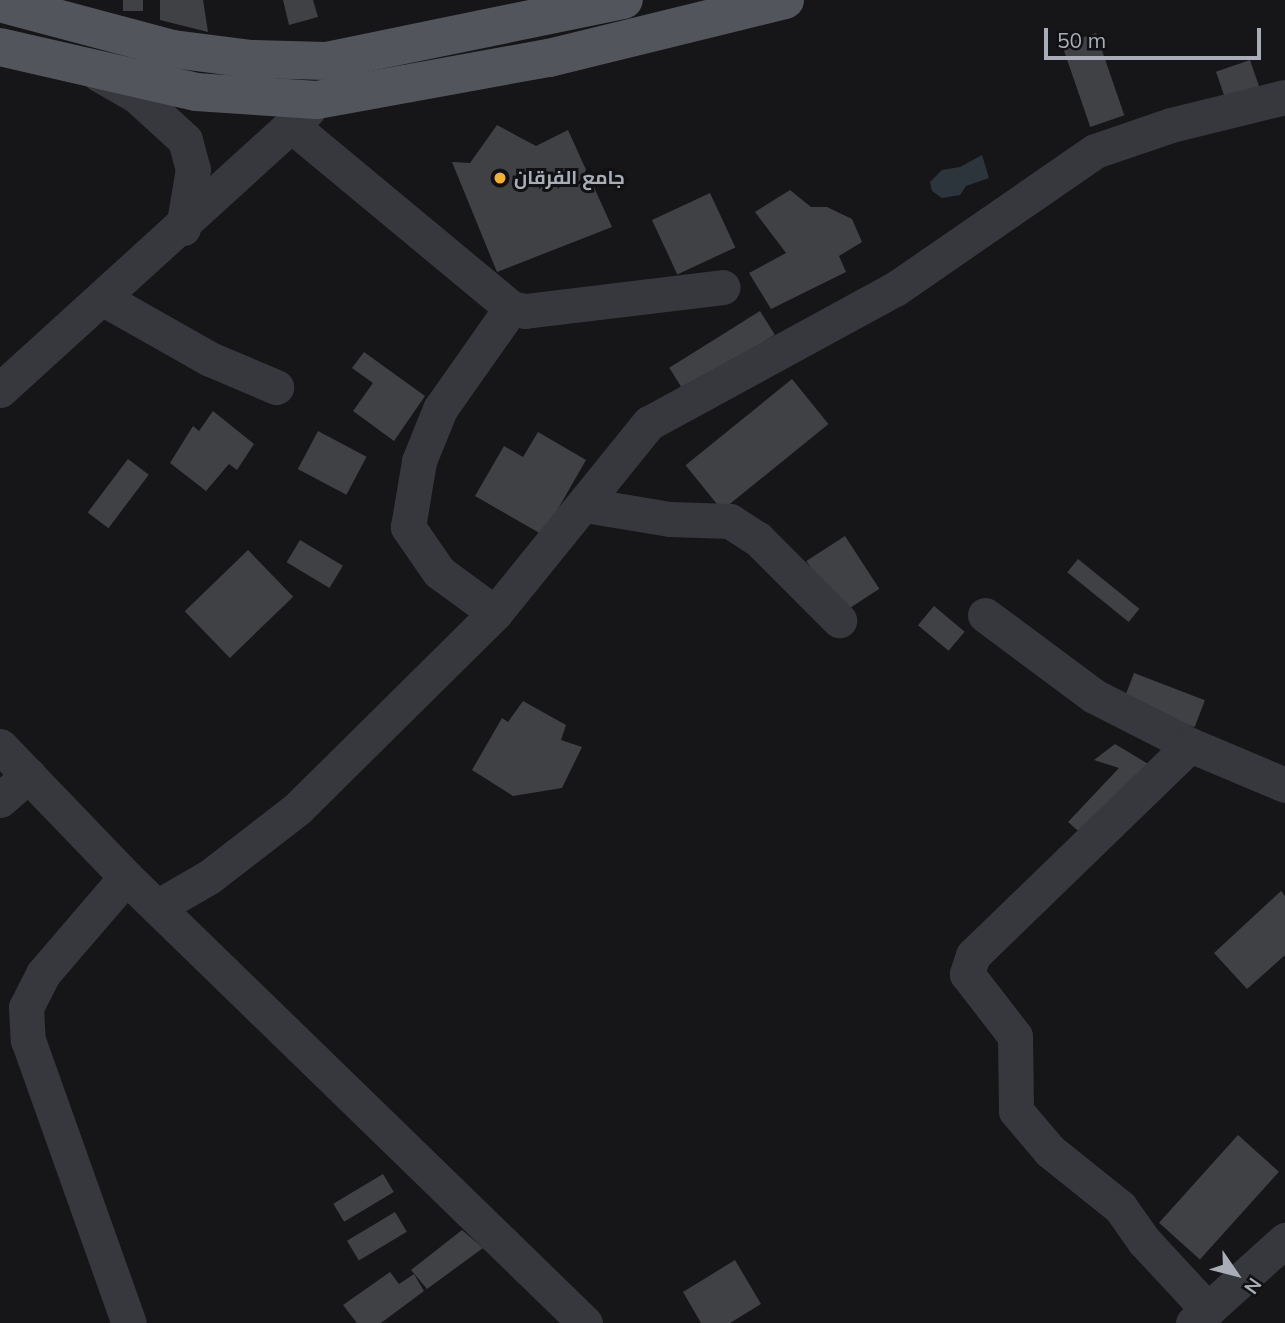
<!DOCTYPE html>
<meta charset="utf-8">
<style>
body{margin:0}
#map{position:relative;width:1285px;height:1323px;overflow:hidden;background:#161618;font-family:Mulish,Cairo,sans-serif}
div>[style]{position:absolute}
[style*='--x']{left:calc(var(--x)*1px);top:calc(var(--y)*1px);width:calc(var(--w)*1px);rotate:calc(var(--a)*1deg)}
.water>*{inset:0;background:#2c353c}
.building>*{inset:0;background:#404145;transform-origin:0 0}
.minor>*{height:35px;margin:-17.5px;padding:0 17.5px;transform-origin:17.5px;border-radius:17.5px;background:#37383d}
.major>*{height:38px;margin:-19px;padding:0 19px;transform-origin:19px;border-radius:19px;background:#53555c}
.dots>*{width:19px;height:19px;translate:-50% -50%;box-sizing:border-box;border:4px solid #111113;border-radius:50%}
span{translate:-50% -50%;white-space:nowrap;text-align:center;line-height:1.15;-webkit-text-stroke:6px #111113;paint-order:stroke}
.poi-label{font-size:19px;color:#a8adb8;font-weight:700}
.left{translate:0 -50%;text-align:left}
.north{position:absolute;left:1201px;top:1239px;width:70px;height:70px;-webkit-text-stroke:5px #111113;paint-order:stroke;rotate:125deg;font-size:19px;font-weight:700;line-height:28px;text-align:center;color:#a8adb8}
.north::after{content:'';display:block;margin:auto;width:24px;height:32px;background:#a8adb8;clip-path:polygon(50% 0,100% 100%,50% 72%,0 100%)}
.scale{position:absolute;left:1044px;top:28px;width:217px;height:32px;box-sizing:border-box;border:4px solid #a8adb8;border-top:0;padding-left:9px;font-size:21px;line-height:24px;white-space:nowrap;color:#a8adb8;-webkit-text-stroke:5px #111113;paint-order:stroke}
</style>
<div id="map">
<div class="water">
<div style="clip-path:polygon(982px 155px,989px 178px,966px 186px,960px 195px,942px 198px,932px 191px,930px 182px,942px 170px,960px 167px)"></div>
</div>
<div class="building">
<div style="left:123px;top:0;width:20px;height:11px"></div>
<div style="clip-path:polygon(160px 0,203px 0,208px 32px,160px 20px)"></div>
<div style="clip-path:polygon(283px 0,313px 0,318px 17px,289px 25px)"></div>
<div style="left:1096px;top:33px;width:87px;height:36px;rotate:71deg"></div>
<div style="left:1250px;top:60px;width:39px;height:36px;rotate:71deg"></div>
<div style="clip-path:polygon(497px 125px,536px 146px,568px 130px,612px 227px,497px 272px,452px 162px,470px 163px)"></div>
<div style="clip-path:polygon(790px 190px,811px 207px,827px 207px,852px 219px,862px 242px,839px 256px,846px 272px,771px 309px,749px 273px,786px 253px,755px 212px)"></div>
<div style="left:710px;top:193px;width:60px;height:64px;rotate:65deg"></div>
<div style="left:760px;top:311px;width:28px;height:107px;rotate:58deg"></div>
<div style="clip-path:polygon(364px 352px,425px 396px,394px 441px,353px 411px,373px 383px,352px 368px)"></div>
<div style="left:792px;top:379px;width:58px;height:137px;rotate:51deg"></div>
<div style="clip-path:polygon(213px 411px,254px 444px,237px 470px,229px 464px,206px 491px,170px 463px,193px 426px,199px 431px)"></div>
<div style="left:318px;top:431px;width:55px;height:43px;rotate:28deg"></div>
<div style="clip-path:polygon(538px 432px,586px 460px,543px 535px,475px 496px,504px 446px,523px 457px)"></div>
<div style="left:128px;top:459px;width:26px;height:67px;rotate:37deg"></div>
<div style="left:845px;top:536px;width:63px;height:46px;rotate:57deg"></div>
<div style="left:300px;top:540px;width:50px;height:26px;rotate:31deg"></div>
<div style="left:248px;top:550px;width:65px;height:88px;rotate:46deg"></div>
<div style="left:1078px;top:559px;width:79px;height:17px;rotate:39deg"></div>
<div style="left:934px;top:606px;width:40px;height:25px;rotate:40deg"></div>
<div style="left:1134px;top:673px;width:76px;height:29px;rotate:21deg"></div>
<div style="clip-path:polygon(523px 701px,566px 725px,561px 740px,582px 747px,562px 788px,513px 796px,472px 770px,502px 718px,508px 722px)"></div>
<div style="clip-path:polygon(1115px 744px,1155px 768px,1084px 836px,1068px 822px,1119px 768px,1094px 760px)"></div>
<div style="clip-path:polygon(1281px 891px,1285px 896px,1285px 955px,1247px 989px,1214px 953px)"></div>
<div style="left:1238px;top:1135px;width:55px;height:118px;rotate:42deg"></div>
<div style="left:383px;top:1174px;width:21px;height:58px;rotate:59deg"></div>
<div style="left:395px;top:1212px;width:23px;height:56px;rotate:59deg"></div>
<div style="clip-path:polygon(462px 1230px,483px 1248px,427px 1289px,411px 1270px)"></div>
<div style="clip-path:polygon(735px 1260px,761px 1304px,730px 1323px,701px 1323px,683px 1292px)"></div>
<div style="clip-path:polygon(390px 1272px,399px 1284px,414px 1274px,424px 1291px,381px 1323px,357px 1323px,343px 1305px)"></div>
</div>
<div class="minor">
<div style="--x:99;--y:74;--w:44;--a:30.1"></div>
<div style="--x:137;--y:96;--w:65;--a:42.5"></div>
<div style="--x:185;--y:140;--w:30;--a:75"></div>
<div style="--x:193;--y:169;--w:60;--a:99.6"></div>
<div style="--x:292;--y:126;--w:285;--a:39.7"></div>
<div style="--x:511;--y:308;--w:14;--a:12"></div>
<div style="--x:525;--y:311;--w:199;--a:-6.9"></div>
<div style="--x:102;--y:298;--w:124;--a:29.5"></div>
<div style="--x:210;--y:359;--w:72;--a:23"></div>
<div style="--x:0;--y:390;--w:416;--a:-42.3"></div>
<div style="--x:585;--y:505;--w:86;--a:9.4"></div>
<div style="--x:670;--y:519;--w:60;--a:1.9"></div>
<div style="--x:730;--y:521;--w:33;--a:33"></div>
<div style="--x:758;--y:539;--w:115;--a:45"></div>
<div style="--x:495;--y:613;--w:69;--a:-143.8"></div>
<div style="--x:439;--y:572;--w:55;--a:-124.6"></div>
<div style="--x:408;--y:527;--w:67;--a:-80.5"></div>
<div style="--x:419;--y:461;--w:56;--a:-68"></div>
<div style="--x:440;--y:409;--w:123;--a:-54.9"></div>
<div style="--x:985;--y:615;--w:136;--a:36.6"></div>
<div style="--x:1094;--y:696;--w:108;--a:27"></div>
<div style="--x:1190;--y:745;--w:103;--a:22.8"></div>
<div style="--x:1190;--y:745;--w:302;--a:135.9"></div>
<div style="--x:973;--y:955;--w:20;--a:108"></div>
<div style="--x:967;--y:974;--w:78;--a:52.3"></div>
<div style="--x:1015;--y:1036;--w:75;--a:89.2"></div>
<div style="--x:1016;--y:1111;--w:52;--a:49.6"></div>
<div style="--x:1050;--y:1151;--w:90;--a:38.7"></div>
<div style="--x:1120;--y:1207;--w:42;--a:54.8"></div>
<div style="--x:1144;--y:1241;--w:94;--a:47.2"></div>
<div style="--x:0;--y:746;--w:182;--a:46.1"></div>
<div style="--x:126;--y:877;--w:640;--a:44.18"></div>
<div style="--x:0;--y:800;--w:38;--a:-41"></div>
<div style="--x:126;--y:877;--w:128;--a:130.6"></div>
<div style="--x:43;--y:974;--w:37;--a:117"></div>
<div style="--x:26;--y:1007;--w:33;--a:87"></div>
<div style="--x:28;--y:1040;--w:300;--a:70.4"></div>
<div style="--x:157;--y:907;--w:60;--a:-30"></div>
<div style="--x:209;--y:877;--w:111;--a:-37.7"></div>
<div style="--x:297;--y:809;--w:279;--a:-44.7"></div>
<div style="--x:495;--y:613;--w:245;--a:-51"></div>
<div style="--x:649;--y:423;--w:280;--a:-28.6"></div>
<div style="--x:895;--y:289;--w:243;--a:-34.6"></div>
<div style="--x:1095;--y:151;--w:80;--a:-18.9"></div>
<div style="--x:1171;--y:125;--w:117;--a:-13.8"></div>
<div style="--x:1193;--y:1323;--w:124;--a:-42.1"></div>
</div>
<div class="major">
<div style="--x:0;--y:3;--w:179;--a:14.9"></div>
<div style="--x:173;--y:49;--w:79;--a:7.3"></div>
<div style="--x:251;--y:59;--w:75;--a:1.5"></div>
<div style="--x:326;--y:61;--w:304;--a:-11.6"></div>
<div style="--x:0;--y:47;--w:201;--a:12.9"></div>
<div style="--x:196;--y:92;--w:121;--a:3.8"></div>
<div style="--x:317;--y:100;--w:236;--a:-10.3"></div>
<div style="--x:549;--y:58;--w:243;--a:-13.8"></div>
</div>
<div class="dots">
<div style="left:500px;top:178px;background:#f2b134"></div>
</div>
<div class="poi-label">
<span class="left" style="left:514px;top:178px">جامع الفرقان</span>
</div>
<div class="north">N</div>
<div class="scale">50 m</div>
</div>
